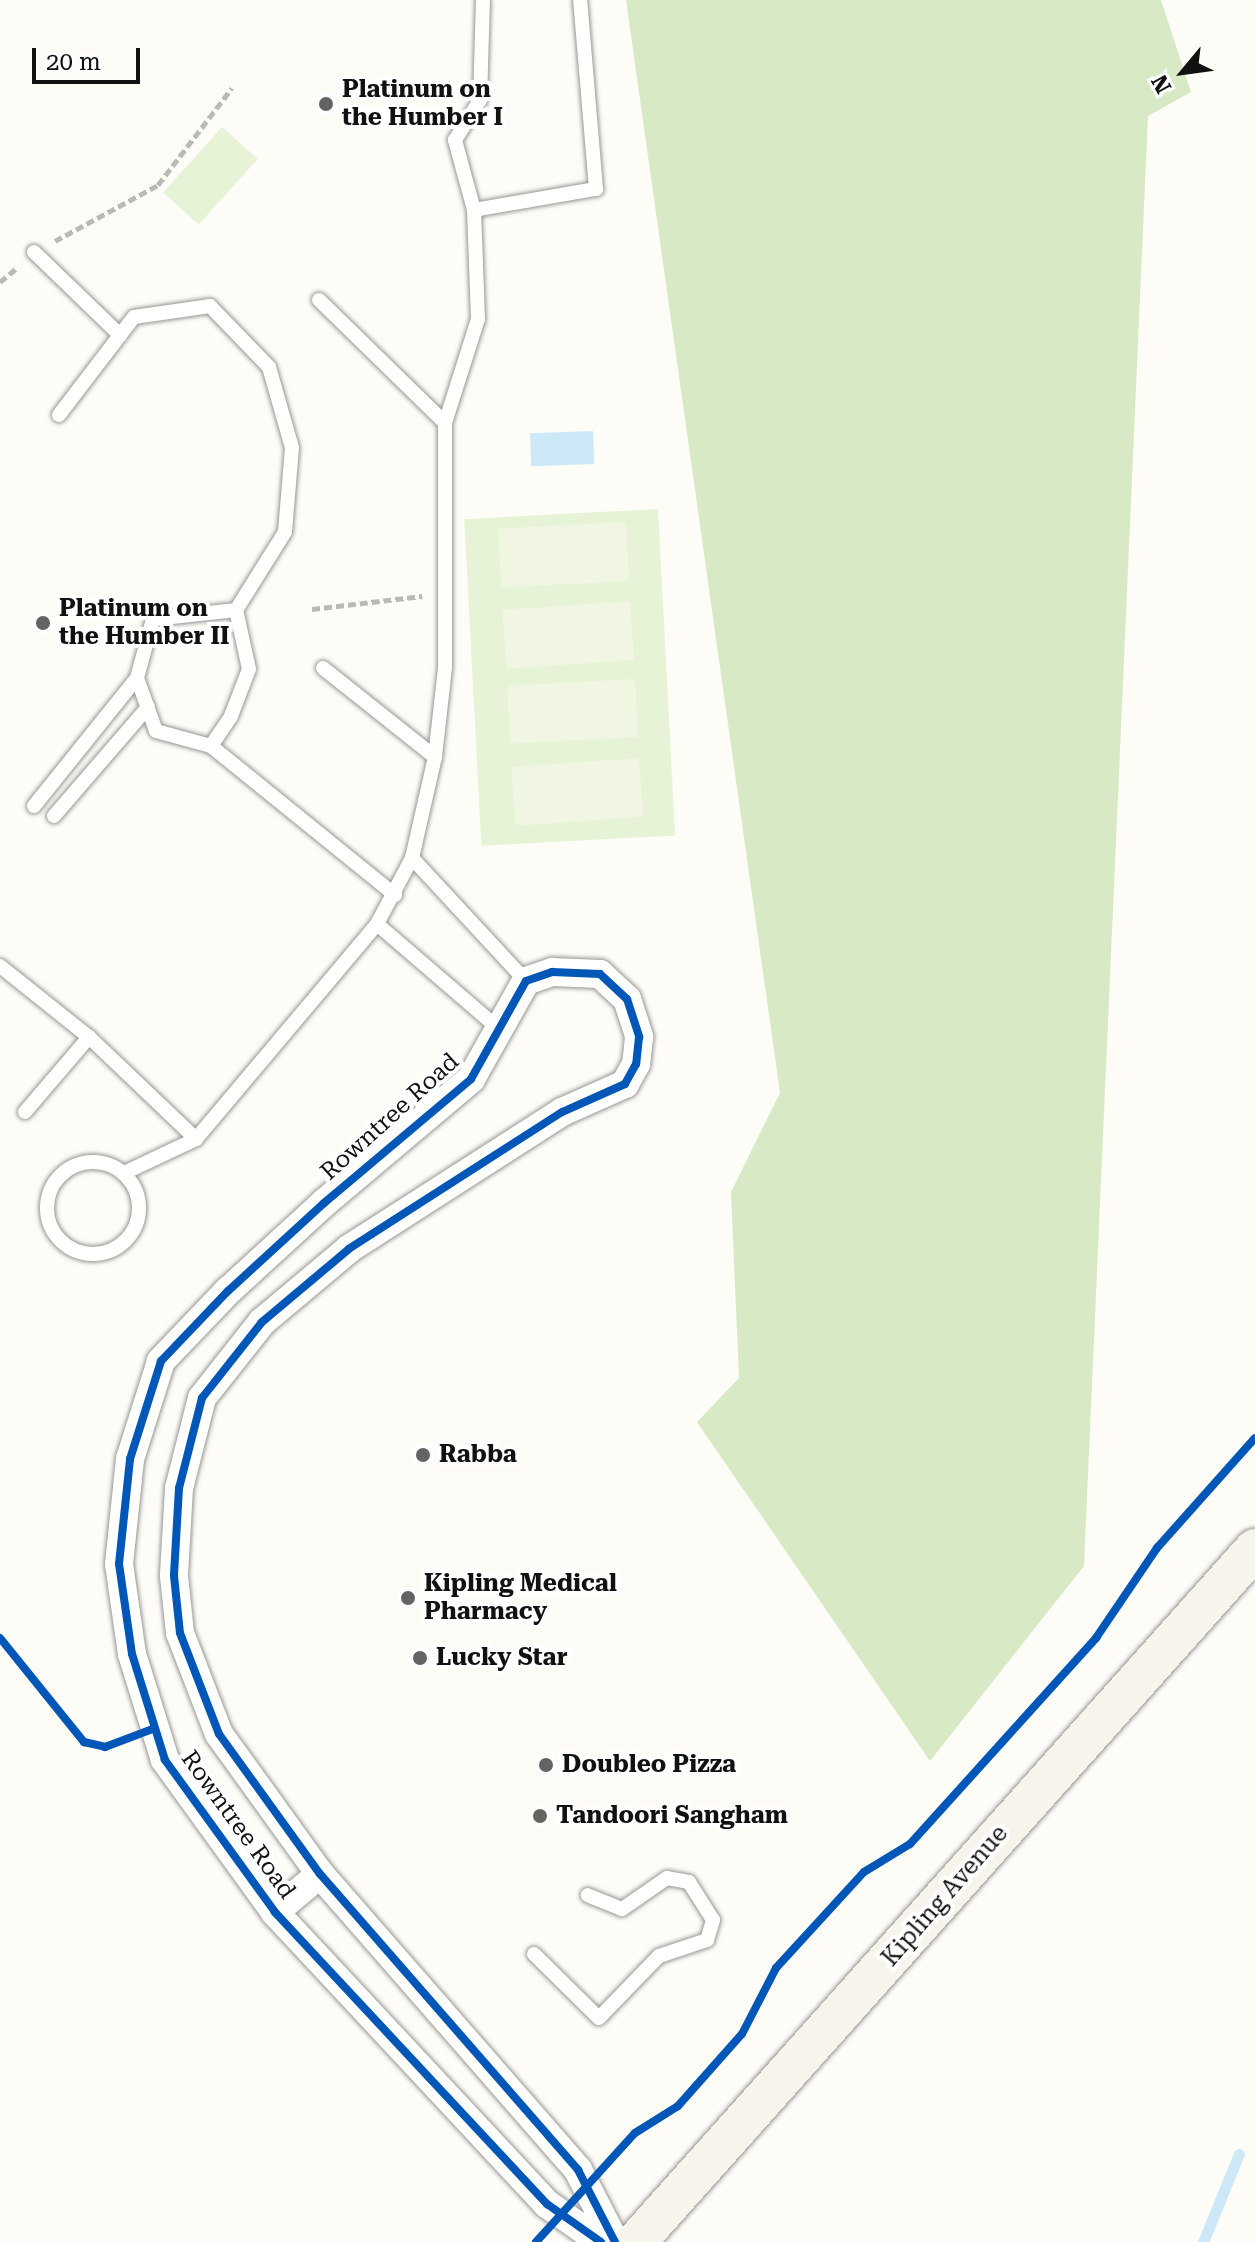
<!DOCTYPE html>
<style>
body{margin:0}
#map{position:relative;width:1255px;height:2242px;overflow:hidden;background:#fdfcf7;font-family:"Roboto Serif",serif}
div>[style]{position:absolute}
[style*='--x']{left:calc(var(--x)*1px);top:calc(var(--y)*1px);width:calc(var(--w)*1px);rotate:calc(var(--a)*1deg)}
.green>*{inset:0;background:#e7f3d7;transform-origin:0 0}
.forest>*{inset:0;background:#d8eac5}
.pitch>*{inset:0;background:#f0f6e1;transform-origin:0 0}
.water>*{inset:0;background:#cde8f7;transform-origin:0 0}
.stream>*{height:11px;margin:-5.5px;padding:0 5.5px;transform-origin:5.5px;border-radius:5.5px;background:#cde8f7}
.path>*{height:5px;margin-top:-2.5px;transform-origin:0;background:repeating-linear-gradient(90deg,#b9b9b8 0 8px,transparent 0 12px)}
.roads{filter:drop-shadow(0 0 2px #979795) drop-shadow(0 0 2px #979795)}
.lane>*{height:14px;margin:-7px;padding:0 7px;transform-origin:7px;border-radius:7px;background:#fffffe}
.lane>.ring{margin:-7px;padding:0;box-sizing:content-box;background:none;border:14px solid #fffffe;border-radius:50%}
.street>*{height:28px;margin:-14px;padding:0 14px;transform-origin:14px;border-radius:14px;background:#fffffe}
.secondary>*{height:40px;margin:-20px;padding:0 20px;transform-origin:20px;border-radius:20px;background:#f6f4eb}
.cycleway>*{height:8px;margin:-4px;padding:0 4px;transform-origin:4px;border-radius:4px;background:#0057b8}
.dots>*{width:22px;height:22px;translate:-50% -50%;box-sizing:border-box;border:4px solid #fff;border-radius:50%}
span{translate:-50% -50%;white-space:nowrap;text-align:center;line-height:1.15;-webkit-text-stroke:8px #fff;paint-order:stroke}
.poi-label{font-size:24px;color:#111;font-weight:700}
.left{translate:0 -50%;text-align:left}
.street-label{font-size:24px;color:#111}
.north{position:absolute;left:1143px;top:32px;width:80px;height:80px;-webkit-text-stroke:6px #fff;paint-order:stroke;rotate:241deg;font-size:22px;font-weight:700;line-height:32px;text-align:center;color:#111}
.north::after{content:'';display:block;margin:auto;width:28px;height:36px;background:#111;clip-path:polygon(50% 0,100% 100%,50% 72%,0 100%)}
.scale{position:absolute;left:32px;top:48px;width:108px;height:36px;box-sizing:border-box;border:4px solid #111;border-top:0;padding-left:10px;font-size:24px;line-height:28px;white-space:nowrap;color:#111;-webkit-text-stroke:6px #fff;paint-order:stroke}
</style>
<div id="map">
<div class="green">
<div style="left:222px;top:127px;width:48px;height:88px;rotate:42deg"></div>
<div style="left:658px;top:509px;width:327px;height:194px;rotate:87deg"></div>
</div>
<div class="forest">
<div style="clip-path:polygon(626px 0,1161px 0,1191px 92px,1148px 116px,1084px 1566px,930px 1761px,697px 1422px,739px 1378px,731px 1192px,780px 1093px)"></div>
</div>
<div class="pitch">
<div style="left:626px;top:522px;width:59px;height:128px;rotate:87deg"></div>
<div style="left:630px;top:601px;width:59px;height:128px;rotate:86deg"></div>
<div style="left:635px;top:679px;width:58px;height:128px;rotate:87deg"></div>
<div style="left:639px;top:758px;width:59px;height:128px;rotate:86deg"></div>
</div>
<div class="water">
<div style="left:593px;top:431px;width:33px;height:63px;rotate:88deg"></div>
</div>
<div class="stream">
<div style="--x:1203;--y:2242;--w:95;--a:-67.8"></div>
</div>
<div class="path">
<div style="--x:55;--y:241;--w:117;--a:-28.5"></div>
<div style="--x:158;--y:185;--w:122;--a:-52.7"></div>
<div style="--x:0;--y:282;--w:23;--a:-40"></div>
<div style="--x:312;--y:609;--w:111;--a:-6.7"></div>
</div>
<div class="roads">
<div class="lane">
<div style="--x:474;--y:210;--w:124;--a:-9.8"></div>
<div style="--x:596;--y:189;--w:190;--a:-94.8"></div>
<div style="--x:34;--y:252;--w:120;--a:44"></div>
<div style="--x:319;--y:300;--w:176;--a:44.3"></div>
<div style="--x:59;--y:415;--w:123;--a:-52.6"></div>
<div style="--x:134;--y:317;--w:77;--a:-8.2"></div>
<div style="--x:210;--y:306;--w:85;--a:46"></div>
<div style="--x:269;--y:367;--w:84;--a:74.1"></div>
<div style="--x:292;--y:448;--w:84;--a:94.8"></div>
<div style="--x:285;--y:532;--w:92;--a:122.1"></div>
<div style="--x:236;--y:610;--w:83;--a:173.8"></div>
<div style="--x:153;--y:619;--w:61;--a:105.2"></div>
<div style="--x:137;--y:678;--w:56;--a:70.3"></div>
<div style="--x:156;--y:731;--w:57;--a:15.3"></div>
<div style="--x:211;--y:746;--w:237;--a:39"></div>
<div style="--x:323;--y:668;--w:143;--a:38.5"></div>
<div style="--x:211;--y:746;--w:36;--a:-56"></div>
<div style="--x:231;--y:716;--w:50;--a:-69"></div>
<div style="--x:249;--y:669;--w:60;--a:-102.4"></div>
<div style="--x:34;--y:806;--w:164;--a:-51.2"></div>
<div style="--x:54;--y:816;--w:144;--a:-49.2"></div>
<div style="--x:412;--y:858;--w:168;--a:47.2"></div>
<div style="--x:377;--y:924;--w:161;--a:40.7"></div>
<div style="--x:0;--y:966;--w:114;--a:38.6"></div>
<div style="--x:89;--y:1037;--w:148;--a:43.6"></div>
<div style="--x:25;--y:1112;--w:99;--a:-49.5"></div>
<div class="ring" style="left:47px;top:1162px;width:78px;height:78px"></div>
<div style="--x:124;--y:1173;--w:80;--a:-25.3"></div>
<div style="--x:196;--y:1139;--w:281;--a:-49.9"></div>
<div style="--x:377;--y:924;--w:75;--a:-62.1"></div>
<div style="--x:412;--y:858;--w:104;--a:-77.2"></div>
<div style="--x:435;--y:757;--w:90;--a:-83.6"></div>
<div style="--x:445;--y:668;--w:245;--a:-90"></div>
<div style="--x:445;--y:423;--w:109;--a:-72.4"></div>
<div style="--x:478;--y:319;--w:109;--a:-92.1"></div>
<div style="--x:474;--y:210;--w:73;--a:-105.2"></div>
<div style="--x:455;--y:140;--w:47;--a:-58"></div>
<div style="--x:480;--y:100;--w:100;--a:-88.3"></div>
<div style="--x:534;--y:1954;--w:91;--a:44.6"></div>
<div style="--x:599;--y:2018;--w:86;--a:-45.9"></div>
<div style="--x:659;--y:1956;--w:51;--a:-18.4"></div>
<div style="--x:707;--y:1940;--w:21;--a:-73"></div>
<div style="--x:713;--y:1920;--w:45;--a:-122.3"></div>
<div style="--x:689;--y:1882;--w:22;--a:-170"></div>
<div style="--x:667;--y:1878;--w:55;--a:145.4"></div>
<div style="--x:622;--y:1909;--w:37;--a:-158"></div>
</div>
<div class="street">
<div style="--x:275;--y:1912;--w:59;--a:-40.2"></div>
<div style="--x:601;--y:2242;--w:66;--a:-144.9"></div>
<div style="--x:547;--y:2204;--w:399;--a:-133"></div>
<div style="--x:275;--y:1912;--w:188;--a:-125.9"></div>
<div style="--x:165;--y:1760;--w:111;--a:-107.3"></div>
<div style="--x:132;--y:1654;--w:91;--a:-98.2"></div>
<div style="--x:119;--y:1564;--w:106;--a:-84"></div>
<div style="--x:130;--y:1459;--w:103;--a:-72.4"></div>
<div style="--x:161;--y:1361;--w:97;--a:-46.3"></div>
<div style="--x:228;--y:1291;--w:130;--a:-42.5"></div>
<div style="--x:324;--y:1203;--w:192;--a:-40.1"></div>
<div style="--x:471;--y:1079;--w:112;--a:-60.7"></div>
<div style="--x:526;--y:981;--w:28;--a:-19"></div>
<div style="--x:552;--y:972;--w:48;--a:2.4"></div>
<div style="--x:600;--y:974;--w:37;--a:43"></div>
<div style="--x:627;--y:999;--w:40;--a:72"></div>
<div style="--x:639;--y:1037;--w:27;--a:96"></div>
<div style="--x:636;--y:1064;--w:23;--a:119"></div>
<div style="--x:625;--y:1084;--w:69;--a:156"></div>
<div style="--x:562;--y:1112;--w:253;--a:147.3"></div>
<div style="--x:349;--y:1249;--w:114;--a:140"></div>
<div style="--x:262;--y:1322;--w:97;--a:128.3"></div>
<div style="--x:202;--y:1398;--w:93;--a:104.3"></div>
<div style="--x:179;--y:1488;--w:88;--a:93.3"></div>
<div style="--x:174;--y:1576;--w:57;--a:84"></div>
<div style="--x:180;--y:1633;--w:108;--a:68.9"></div>
<div style="--x:219;--y:1734;--w:173;--a:54.2"></div>
<div style="--x:320;--y:1874;--w:393;--a:48.9"></div>
<div style="--x:578;--y:2170;--w:81;--a:62.8"></div>
</div>
<div class="secondary">
<div style="--x:636;--y:2242;--w:929;--a:-48.23"></div>
</div>
</div>
<div class="cycleway">
<div style="--x:0;--y:1638;--w:134;--a:51.1"></div>
<div style="--x:84;--y:1742;--w:22;--a:13"></div>
<div style="--x:105;--y:1747;--w:53;--a:-20.8"></div>
<div style="--x:536;--y:2242;--w:147;--a:-47.8"></div>
<div style="--x:635;--y:2133;--w:51;--a:-32.1"></div>
<div style="--x:678;--y:2106;--w:96;--a:-48.4"></div>
<div style="--x:742;--y:2034;--w:74;--a:-62.7"></div>
<div style="--x:776;--y:1968;--w:130;--a:-47.5"></div>
<div style="--x:864;--y:1872;--w:54;--a:-31.3"></div>
<div style="--x:910;--y:1844;--w:278;--a:-47.9"></div>
<div style="--x:1096;--y:1638;--w:109;--a:-55.9"></div>
<div style="--x:1157;--y:1548;--w:147;--a:-48.3"></div>
<div style="--x:601;--y:2242;--w:66;--a:-144.9"></div>
<div style="--x:547;--y:2204;--w:399;--a:-133"></div>
<div style="--x:275;--y:1912;--w:188;--a:-125.9"></div>
<div style="--x:165;--y:1760;--w:111;--a:-107.3"></div>
<div style="--x:132;--y:1654;--w:91;--a:-98.2"></div>
<div style="--x:119;--y:1564;--w:106;--a:-84"></div>
<div style="--x:130;--y:1459;--w:103;--a:-72.4"></div>
<div style="--x:161;--y:1361;--w:97;--a:-46.3"></div>
<div style="--x:228;--y:1291;--w:130;--a:-42.5"></div>
<div style="--x:324;--y:1203;--w:192;--a:-40.1"></div>
<div style="--x:471;--y:1079;--w:112;--a:-60.7"></div>
<div style="--x:526;--y:981;--w:28;--a:-19"></div>
<div style="--x:552;--y:972;--w:48;--a:2.4"></div>
<div style="--x:600;--y:974;--w:37;--a:43"></div>
<div style="--x:627;--y:999;--w:40;--a:72"></div>
<div style="--x:639;--y:1037;--w:27;--a:96"></div>
<div style="--x:636;--y:1064;--w:23;--a:119"></div>
<div style="--x:625;--y:1084;--w:69;--a:156"></div>
<div style="--x:562;--y:1112;--w:253;--a:147.3"></div>
<div style="--x:349;--y:1249;--w:114;--a:140"></div>
<div style="--x:262;--y:1322;--w:97;--a:128.3"></div>
<div style="--x:202;--y:1398;--w:93;--a:104.3"></div>
<div style="--x:179;--y:1488;--w:88;--a:93.3"></div>
<div style="--x:174;--y:1576;--w:57;--a:84"></div>
<div style="--x:180;--y:1633;--w:108;--a:68.9"></div>
<div style="--x:219;--y:1734;--w:173;--a:54.2"></div>
<div style="--x:320;--y:1874;--w:393;--a:48.9"></div>
<div style="--x:578;--y:2170;--w:81;--a:62.8"></div>
</div>
<div class="dots">
<div style="left:326px;top:104px;background:#646362"></div>
<div style="left:43px;top:623px;background:#646362"></div>
<div style="left:423px;top:1455px;background:#646362"></div>
<div style="left:408px;top:1598px;background:#646362"></div>
<div style="left:420px;top:1658px;background:#646362"></div>
<div style="left:546px;top:1765px;background:#646362"></div>
<div style="left:540px;top:1816px;background:#646362"></div>
</div>
<div class="poi-label">
<span class="left" style="left:342px;top:104px">Platinum on<br>the Humber I</span>
<span class="left" style="left:59px;top:623px">Platinum on<br>the Humber II</span>
<span class="left" style="left:439px;top:1455px">Rabba</span>
<span class="left" style="left:424px;top:1598px">Kipling Medical<br>Pharmacy</span>
<span class="left" style="left:436px;top:1658px">Lucky Star</span>
<span class="left" style="left:562px;top:1765px">Doubleo Pizza</span>
<span class="left" style="left:556px;top:1816px">Tandoori Sangham</span>
</div>
<div class="street-label">
<span style="left:390px;top:1117px;rotate:-42deg">Rowntree Road</span>
<span style="left:238px;top:1825px;rotate:54deg">Rowntree Road</span>
<span style="left:945px;top:1896px;rotate:-49deg">Kipling Avenue</span>
</div>
<div class="north">N</div>
<div class="scale">20 m</div>
</div>
